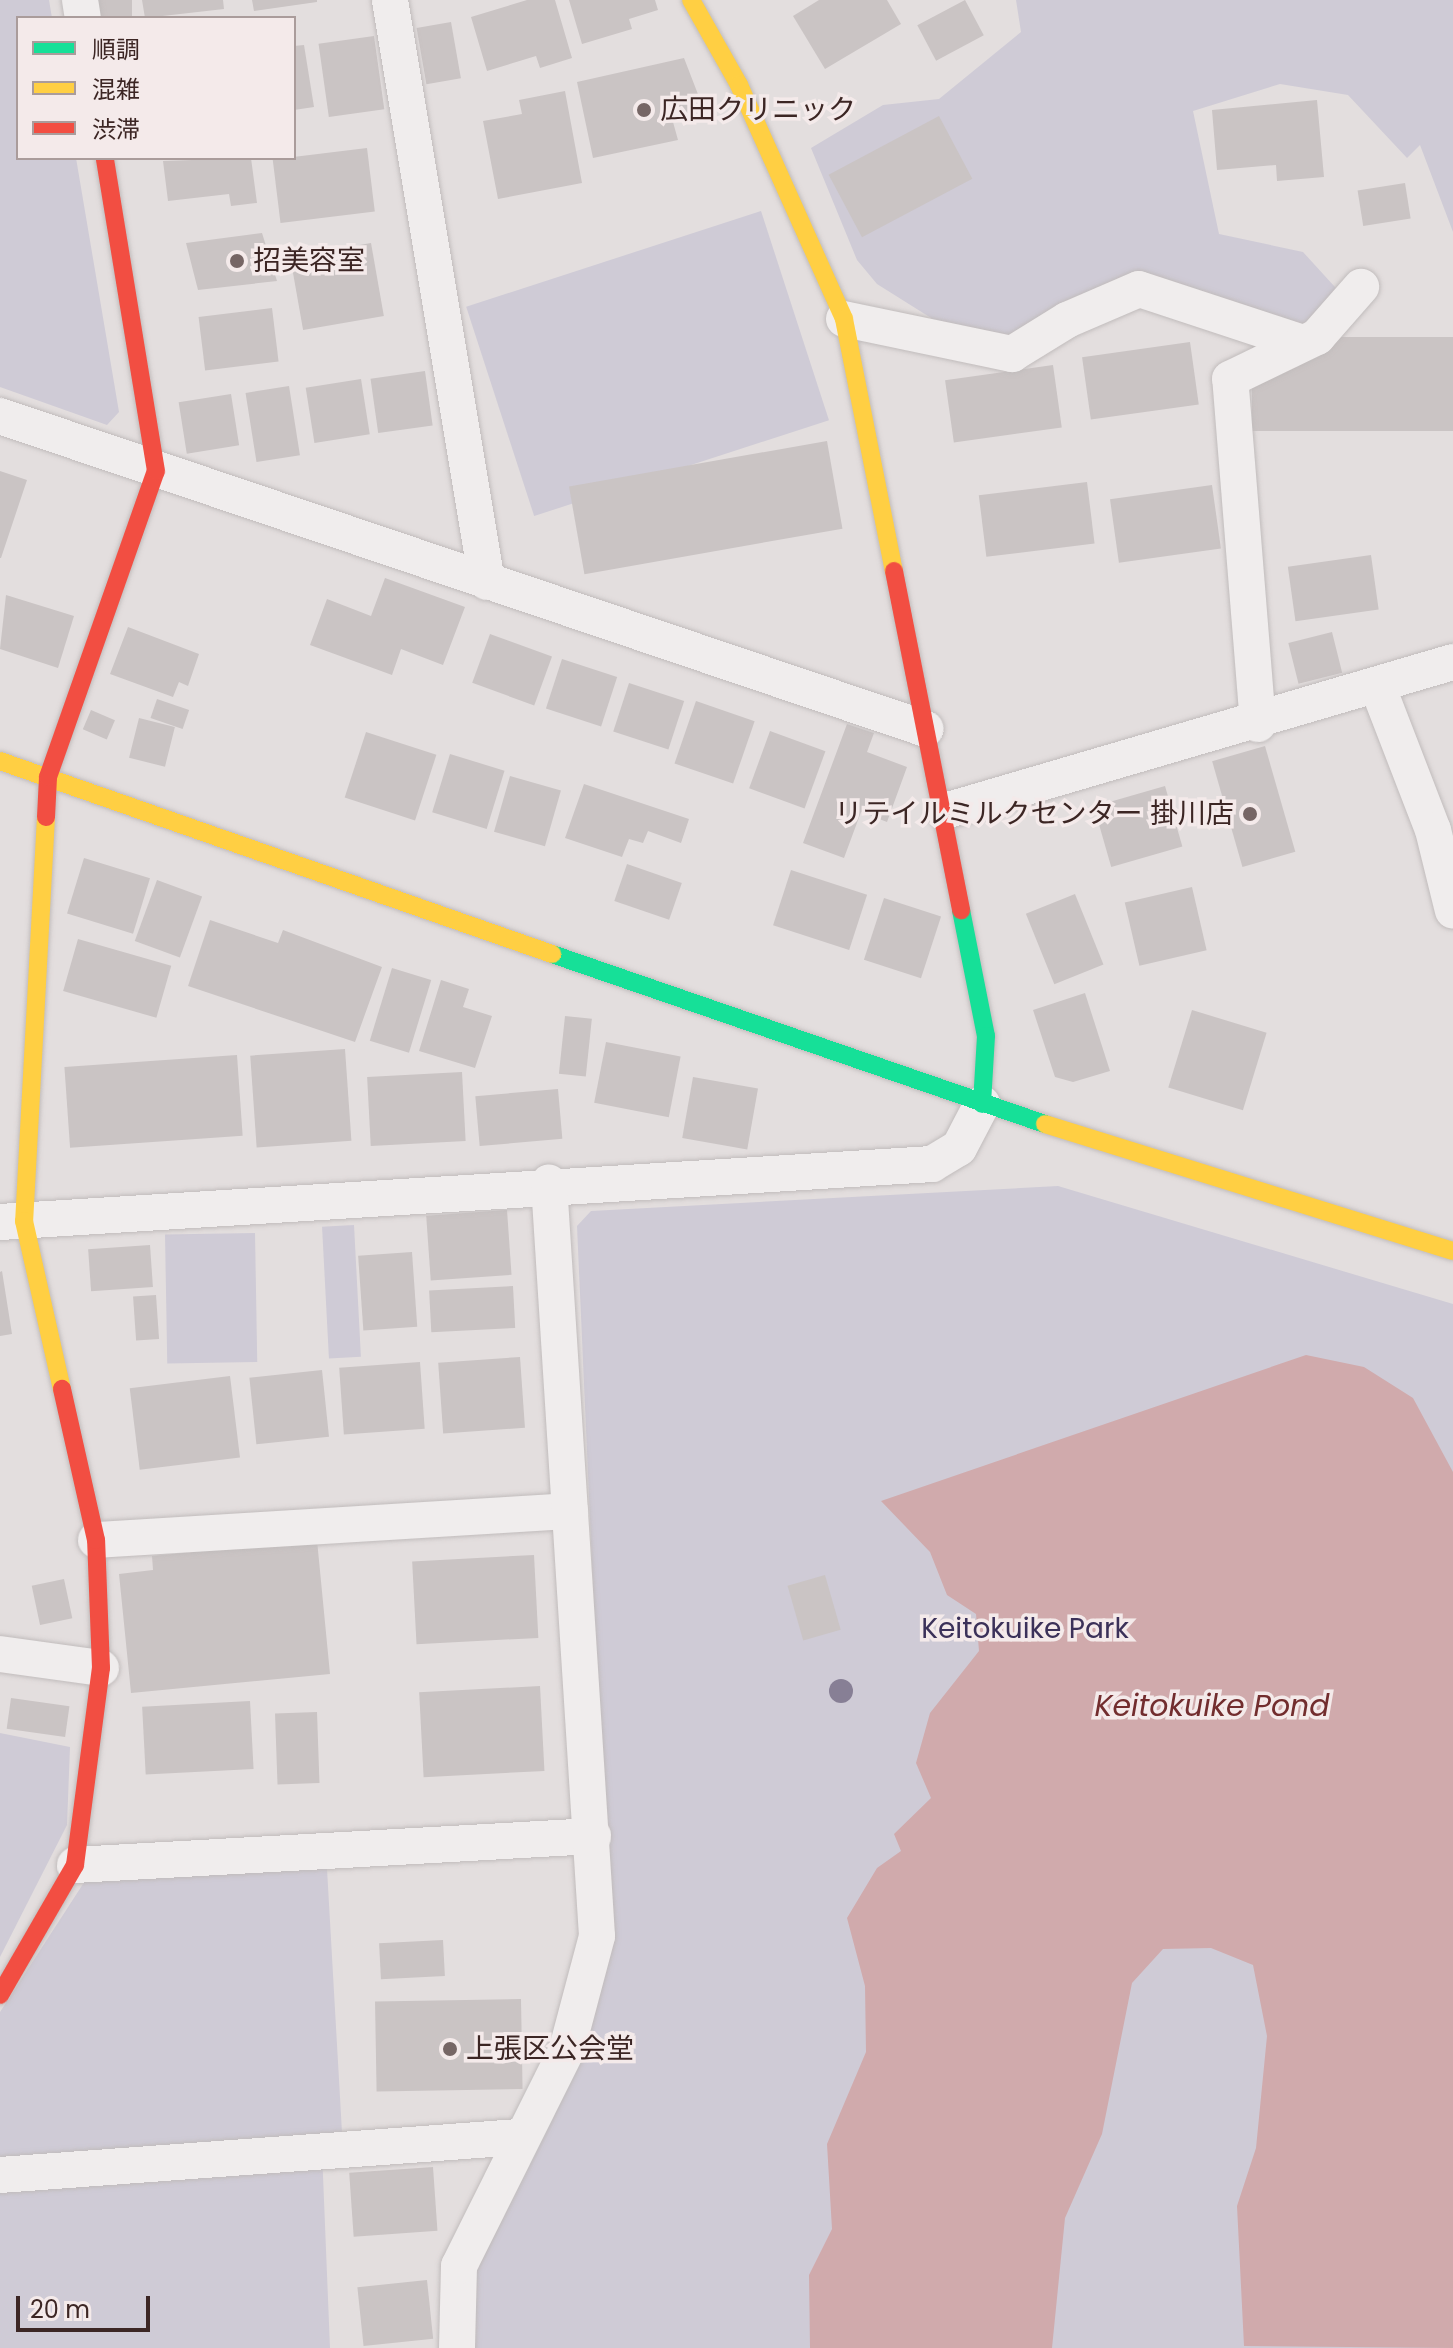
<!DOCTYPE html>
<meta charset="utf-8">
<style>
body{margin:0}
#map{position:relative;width:1453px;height:2348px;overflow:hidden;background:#e3dede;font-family:Poppins,"Noto Sans JP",sans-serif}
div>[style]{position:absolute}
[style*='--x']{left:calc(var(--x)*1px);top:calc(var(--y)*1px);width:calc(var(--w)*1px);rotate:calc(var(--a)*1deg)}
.green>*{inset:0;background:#cfcbd6;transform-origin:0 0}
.water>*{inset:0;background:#d0aaac}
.building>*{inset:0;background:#cac4c4;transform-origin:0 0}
.roads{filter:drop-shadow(0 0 2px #c1bcbc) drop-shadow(0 0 2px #c1bcbc)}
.street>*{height:36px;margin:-18px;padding:0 18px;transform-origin:18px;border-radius:18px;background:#f0eded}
.fast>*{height:18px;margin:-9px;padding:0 9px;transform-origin:9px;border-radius:9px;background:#16e098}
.slow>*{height:18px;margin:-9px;padding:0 9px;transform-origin:9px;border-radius:9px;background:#ffcf43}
.jam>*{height:18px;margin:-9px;padding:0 9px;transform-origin:9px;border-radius:9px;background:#f24e42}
.trees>*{width:24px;height:24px;margin:-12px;border-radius:50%;background:#877f95}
.dots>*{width:22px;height:22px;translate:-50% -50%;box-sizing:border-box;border:4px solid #f4eaea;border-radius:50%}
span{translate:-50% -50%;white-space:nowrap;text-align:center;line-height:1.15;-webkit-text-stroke:7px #f4eaea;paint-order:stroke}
.poi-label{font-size:28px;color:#3c2624}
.left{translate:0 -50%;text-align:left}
.right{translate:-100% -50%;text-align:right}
.park-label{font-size:28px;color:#3b3159}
.water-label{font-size:30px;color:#722d2e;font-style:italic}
.legend{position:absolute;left:16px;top:16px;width:280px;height:144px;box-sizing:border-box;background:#f4eaea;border:2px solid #aa9c9b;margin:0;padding:10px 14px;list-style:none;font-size:24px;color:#3c2624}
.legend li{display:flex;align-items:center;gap:16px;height:40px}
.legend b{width:40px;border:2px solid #aa9c9b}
.scale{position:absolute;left:16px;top:2296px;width:134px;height:36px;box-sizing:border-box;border:4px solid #3c2624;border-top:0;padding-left:10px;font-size:24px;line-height:28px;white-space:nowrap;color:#3c2624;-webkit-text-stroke:6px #f4eaea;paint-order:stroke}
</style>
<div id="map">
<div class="green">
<div style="clip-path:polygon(0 0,49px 0,52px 18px,18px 18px,18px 158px,76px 158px,119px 412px,107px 425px,0 387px)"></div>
<div style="clip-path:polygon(1016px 0,1453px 0,1453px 232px,1420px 145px,1407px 158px,1348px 95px,1280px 84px,1193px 111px,1219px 234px,1303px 252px,1345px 298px,1306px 333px,1132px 282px,1012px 354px,955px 333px,877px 284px,857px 260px,811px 148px,883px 105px,939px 99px,1021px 32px)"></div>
<div style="left:761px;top:211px;width:220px;height:310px;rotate:72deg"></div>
<div style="clip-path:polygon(1058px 1186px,1453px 1304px,1453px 2348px,457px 2348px,468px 2265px,608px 1923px,577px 1226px,591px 1211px)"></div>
<div style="left:354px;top:1225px;width:132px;height:32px;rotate:87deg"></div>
<div style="left:255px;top:1233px;width:129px;height:90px;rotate:89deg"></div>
<div style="clip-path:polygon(0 1733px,70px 1747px,67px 1825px,0 1957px)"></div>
<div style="clip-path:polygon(326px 1851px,343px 2150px,322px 2151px,330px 2348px,0 2348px,0 2012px,96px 1864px)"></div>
</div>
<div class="water">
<div style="clip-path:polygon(1306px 1355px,1364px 1367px,1413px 1398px,1453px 1472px,1453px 2348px,1244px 2346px,1237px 2206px,1256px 2148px,1267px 2036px,1253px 1965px,1211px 1948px,1163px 1949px,1132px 1983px,1102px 2134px,1065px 2218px,1052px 2348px,810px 2348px,809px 2275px,832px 2229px,827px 2144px,866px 2052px,865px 1986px,847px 1918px,877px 1868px,901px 1851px,894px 1834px,931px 1798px,916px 1763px,930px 1713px,979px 1651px,976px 1614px,947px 1595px,930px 1552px,881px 1501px)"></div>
</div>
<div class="building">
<div style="left:93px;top:0;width:39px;height:18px"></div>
<div style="clip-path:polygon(142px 0,223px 0,224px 9px,145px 18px)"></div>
<div style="clip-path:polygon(252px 0,317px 0,317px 2px,254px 11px)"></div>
<div style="clip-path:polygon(527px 0,555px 0,572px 58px,540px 68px,536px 56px,487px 71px,471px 17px)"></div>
<div style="clip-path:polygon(569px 0,655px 0,658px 10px,629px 19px,632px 29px,582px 44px)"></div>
<div style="clip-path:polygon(819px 0,887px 0,901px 24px,825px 69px,793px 16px)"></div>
<div style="left:965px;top:0;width:40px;height:54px;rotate:62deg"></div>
<div style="left:451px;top:22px;width:57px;height:35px;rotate:80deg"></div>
<div style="left:374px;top:36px;width:74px;height:56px;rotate:82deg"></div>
<div style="clip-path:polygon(304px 45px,314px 107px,294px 110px,294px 46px)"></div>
<div style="clip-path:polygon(684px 58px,706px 115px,673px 122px,678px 140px,593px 158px,577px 82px)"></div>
<div style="clip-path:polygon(565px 91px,582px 183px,498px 199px,483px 121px,522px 114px,519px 100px)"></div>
<div style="clip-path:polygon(1317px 100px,1324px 177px,1277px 181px,1276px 165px,1217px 170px,1212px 110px)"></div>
<div style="left:939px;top:116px;width:71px;height:125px;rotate:62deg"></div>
<div style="left:367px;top:148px;width:64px;height:95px;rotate:83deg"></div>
<div style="clip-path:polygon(251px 158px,257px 203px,231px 206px,229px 194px,168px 201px,163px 161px)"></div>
<div style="left:1405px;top:183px;width:36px;height:48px;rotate:81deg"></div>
<div style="clip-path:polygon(262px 233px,277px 281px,198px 290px,186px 243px)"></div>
<div style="left:371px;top:243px;width:74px;height:82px;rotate:80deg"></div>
<div style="left:272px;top:308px;width:54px;height:74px;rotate:83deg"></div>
<div style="left:1453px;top:337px;width:94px;height:201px;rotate:90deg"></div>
<div style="left:1190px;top:342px;width:63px;height:109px;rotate:82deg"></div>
<div style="left:1053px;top:365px;width:63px;height:109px;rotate:82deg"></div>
<div style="left:425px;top:371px;width:55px;height:55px;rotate:82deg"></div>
<div style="left:361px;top:379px;width:56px;height:56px;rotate:81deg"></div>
<div style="left:289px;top:386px;width:70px;height:44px;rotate:81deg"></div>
<div style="left:231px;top:394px;width:52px;height:53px;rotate:81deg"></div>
<div style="left:827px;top:441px;width:89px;height:262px;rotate:80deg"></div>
<div style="clip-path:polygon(0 471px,27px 480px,1px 558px,0 558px)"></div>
<div style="left:1087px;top:482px;width:62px;height:109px;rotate:83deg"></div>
<div style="left:1212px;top:485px;width:64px;height:103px;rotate:82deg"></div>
<div style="left:1371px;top:555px;width:55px;height:84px;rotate:82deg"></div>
<div style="clip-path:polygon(385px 578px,465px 607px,443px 665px,401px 649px,392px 675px,310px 645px,327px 599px,371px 616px)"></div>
<div style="clip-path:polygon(6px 595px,74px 616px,58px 668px,0 649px)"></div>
<div style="clip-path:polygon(128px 627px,199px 654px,188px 686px,179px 682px,173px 697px,110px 674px)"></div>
<div style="left:1332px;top:632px;width:42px;height:45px;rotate:76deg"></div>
<div style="left:490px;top:634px;width:66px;height:52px;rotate:20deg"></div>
<div style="left:562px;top:659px;width:58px;height:52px;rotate:18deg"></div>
<div style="left:629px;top:683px;width:58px;height:51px;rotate:18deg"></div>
<div style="left:157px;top:699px;width:34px;height:20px;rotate:19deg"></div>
<div style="left:696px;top:701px;width:62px;height:66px;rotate:19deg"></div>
<div style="left:91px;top:710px;width:26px;height:21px;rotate:23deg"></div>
<div style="left:139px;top:718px;width:37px;height:41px;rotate:14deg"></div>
<div style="clip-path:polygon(847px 724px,874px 733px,867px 752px,907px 767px,887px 822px,861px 812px,844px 858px,803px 843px)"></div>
<div style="left:770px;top:731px;width:59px;height:61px;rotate:20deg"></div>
<div style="left:366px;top:732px;width:74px;height:69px;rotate:18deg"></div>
<div style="left:1265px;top:746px;width:110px;height:55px;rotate:74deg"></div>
<div style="left:450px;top:754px;width:57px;height:61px;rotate:17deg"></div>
<div style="left:510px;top:776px;width:53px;height:58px;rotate:16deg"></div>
<div style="clip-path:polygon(584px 784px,689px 819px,681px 843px,648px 831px,643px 843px,629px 839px,622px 857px,565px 838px)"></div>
<div style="left:1165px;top:786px;width:63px;height:74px;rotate:74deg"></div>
<div style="left:84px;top:858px;width:69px;height:58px;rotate:17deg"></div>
<div style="left:627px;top:864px;width:58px;height:39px;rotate:19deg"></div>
<div style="left:791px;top:870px;width:80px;height:58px;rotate:18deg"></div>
<div style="left:157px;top:880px;width:48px;height:65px;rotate:20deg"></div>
<div style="left:1192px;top:887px;width:65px;height:69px;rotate:77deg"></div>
<div style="left:1075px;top:894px;width:76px;height:53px;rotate:68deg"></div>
<div style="left:884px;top:898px;width:60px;height:65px;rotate:18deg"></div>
<div style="clip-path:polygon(210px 920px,278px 943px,283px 930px,382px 967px,355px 1042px,188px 986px)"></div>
<div style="left:78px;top:939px;width:97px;height:54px;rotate:16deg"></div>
<div style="left:392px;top:968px;width:41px;height:76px;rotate:17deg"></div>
<div style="clip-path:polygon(441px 980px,469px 989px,463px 1007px,492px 1016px,475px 1068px,419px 1051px)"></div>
<div style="clip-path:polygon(1085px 993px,1110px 1071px,1073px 1082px,1055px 1077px,1033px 1010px)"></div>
<div style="left:1192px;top:1010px;width:78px;height:81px;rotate:17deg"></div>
<div style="left:565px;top:1016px;width:27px;height:58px;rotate:6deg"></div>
<div style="left:606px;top:1042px;width:76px;height:62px;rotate:11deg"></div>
<div style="left:345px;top:1049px;width:92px;height:95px;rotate:86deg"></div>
<div style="left:237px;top:1055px;width:81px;height:173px;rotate:86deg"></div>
<div style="left:462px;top:1072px;width:69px;height:95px;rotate:87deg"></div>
<div style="left:693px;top:1077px;width:66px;height:62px;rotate:10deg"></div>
<div style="left:558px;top:1089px;width:50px;height:83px;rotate:85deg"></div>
<div style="left:507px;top:1210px;width:65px;height:81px;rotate:86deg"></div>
<div style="left:150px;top:1245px;width:42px;height:62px;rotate:86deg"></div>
<div style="left:412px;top:1252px;width:75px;height:54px;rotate:86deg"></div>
<div style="clip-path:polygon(2px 1271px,12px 1334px,0 1336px,0 1272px)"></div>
<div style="left:513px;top:1286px;width:42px;height:84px;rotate:87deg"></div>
<div style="left:156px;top:1295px;width:44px;height:23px;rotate:86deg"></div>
<div style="left:520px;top:1357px;width:71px;height:82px;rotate:86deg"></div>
<div style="left:420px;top:1362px;width:67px;height:81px;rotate:86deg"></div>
<div style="left:322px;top:1370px;width:67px;height:73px;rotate:84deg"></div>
<div style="left:230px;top:1376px;width:82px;height:101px;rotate:83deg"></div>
<div style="clip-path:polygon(317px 1540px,330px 1674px,131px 1693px,119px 1574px,153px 1570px,152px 1556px)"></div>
<div style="left:534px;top:1555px;width:83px;height:122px;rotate:87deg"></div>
<div style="left:825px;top:1575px;width:57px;height:39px;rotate:74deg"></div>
<div style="left:64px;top:1579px;width:40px;height:33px;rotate:78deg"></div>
<div style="left:540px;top:1686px;width:85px;height:121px;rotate:87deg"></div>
<div style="left:11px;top:1698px;width:59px;height:31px;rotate:8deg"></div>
<div style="left:250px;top:1701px;width:68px;height:108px;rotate:87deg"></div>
<div style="left:317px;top:1712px;width:71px;height:42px;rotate:88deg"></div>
<div style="left:443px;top:1940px;width:36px;height:64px;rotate:87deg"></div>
<div style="left:521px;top:1999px;width:90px;height:146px;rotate:89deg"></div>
<div style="left:433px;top:2167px;width:64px;height:84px;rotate:86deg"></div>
<div style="left:427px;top:2280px;width:59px;height:70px;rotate:84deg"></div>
</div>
<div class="roads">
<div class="street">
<div style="--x:80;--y:0;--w:18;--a:81"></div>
<div style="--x:390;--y:0;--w:590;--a:80.54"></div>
<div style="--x:844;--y:319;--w:172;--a:11.8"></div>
<div style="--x:1012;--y:354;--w:65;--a:-31.7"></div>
<div style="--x:1067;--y:320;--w:78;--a:-23.3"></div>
<div style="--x:1139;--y:289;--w:169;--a:18.2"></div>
<div style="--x:0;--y:416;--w:977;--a:18.68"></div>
<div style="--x:1377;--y:685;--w:155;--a:68.9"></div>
<div style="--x:1433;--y:830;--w:83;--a:76.1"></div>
<div style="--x:1258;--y:724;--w:346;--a:-94.6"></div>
<div style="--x:1230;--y:379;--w:97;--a:-25.8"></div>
<div style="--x:1317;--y:337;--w:67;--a:-48.7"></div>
<div style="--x:945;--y:811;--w:529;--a:-16.35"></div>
<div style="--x:0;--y:1222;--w:934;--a:-3.56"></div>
<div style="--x:932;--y:1164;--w:31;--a:-31"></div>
<div style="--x:959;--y:1148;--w:50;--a:-62.4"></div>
<div style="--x:96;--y:1540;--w:475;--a:-3.5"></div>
<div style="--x:0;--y:1654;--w:102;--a:7.9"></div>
<div style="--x:75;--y:1865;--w:519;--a:-3.2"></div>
<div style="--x:0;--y:2175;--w:520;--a:-4.19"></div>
<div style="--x:457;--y:2348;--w:82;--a:-88.6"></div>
<div style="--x:459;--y:2266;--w:242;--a:-63.5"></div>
<div style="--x:567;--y:2049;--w:117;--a:-75.1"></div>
<div style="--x:597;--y:1936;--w:755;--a:-93.65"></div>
</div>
<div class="fast">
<div style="--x:961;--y:910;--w:128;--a:78.8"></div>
<div style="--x:986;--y:1036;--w:68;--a:93.4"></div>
<div style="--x:552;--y:954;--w:521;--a:19.03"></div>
</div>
<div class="slow">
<div style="--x:691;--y:0;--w:98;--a:60.5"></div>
<div style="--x:739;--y:85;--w:256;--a:65.8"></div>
<div style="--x:844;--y:319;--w:257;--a:78.8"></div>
<div style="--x:0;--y:761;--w:585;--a:19.27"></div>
<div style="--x:46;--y:817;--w:405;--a:93.1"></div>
<div style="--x:24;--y:1221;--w:172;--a:77.3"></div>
<div style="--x:1045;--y:1124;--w:427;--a:17.3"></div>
</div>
<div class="jam">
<div style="--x:894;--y:571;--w:346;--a:78.8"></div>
<div style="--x:46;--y:817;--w:40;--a:-87.1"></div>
<div style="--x:48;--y:777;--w:324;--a:-70.6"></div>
<div style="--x:156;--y:471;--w:317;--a:-99.3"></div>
<div style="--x:0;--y:1995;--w:150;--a:-60"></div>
<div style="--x:75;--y:1865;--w:199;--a:-82.5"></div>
<div style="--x:101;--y:1668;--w:128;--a:-92.2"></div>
<div style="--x:96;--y:1540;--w:155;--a:-102.7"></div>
</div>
</div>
<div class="trees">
<div style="left:841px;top:1691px"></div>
</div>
<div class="dots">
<div style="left:644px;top:110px;background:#766665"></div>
<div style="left:237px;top:261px;background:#766665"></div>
<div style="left:1250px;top:814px;background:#766665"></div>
<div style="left:450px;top:2049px;background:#766665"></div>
</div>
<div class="poi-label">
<span class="left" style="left:660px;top:110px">広田クリニック</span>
<span class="left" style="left:253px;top:261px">招美容室</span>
<span class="right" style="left:1234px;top:814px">リテイルミルクセンター 掛川店</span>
<span class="left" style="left:466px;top:2049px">上張区公会堂</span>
</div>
<div class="park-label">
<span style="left:1025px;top:1629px">Keitokuike Park</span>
</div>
<div class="water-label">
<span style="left:1212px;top:1706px">Keitokuike Pond</span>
</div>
<ul class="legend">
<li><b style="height:10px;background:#16e098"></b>順調</li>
<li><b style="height:10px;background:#ffcf43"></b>混雑</li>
<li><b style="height:10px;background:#f24e42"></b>渋滞</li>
</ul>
<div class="scale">20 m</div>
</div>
